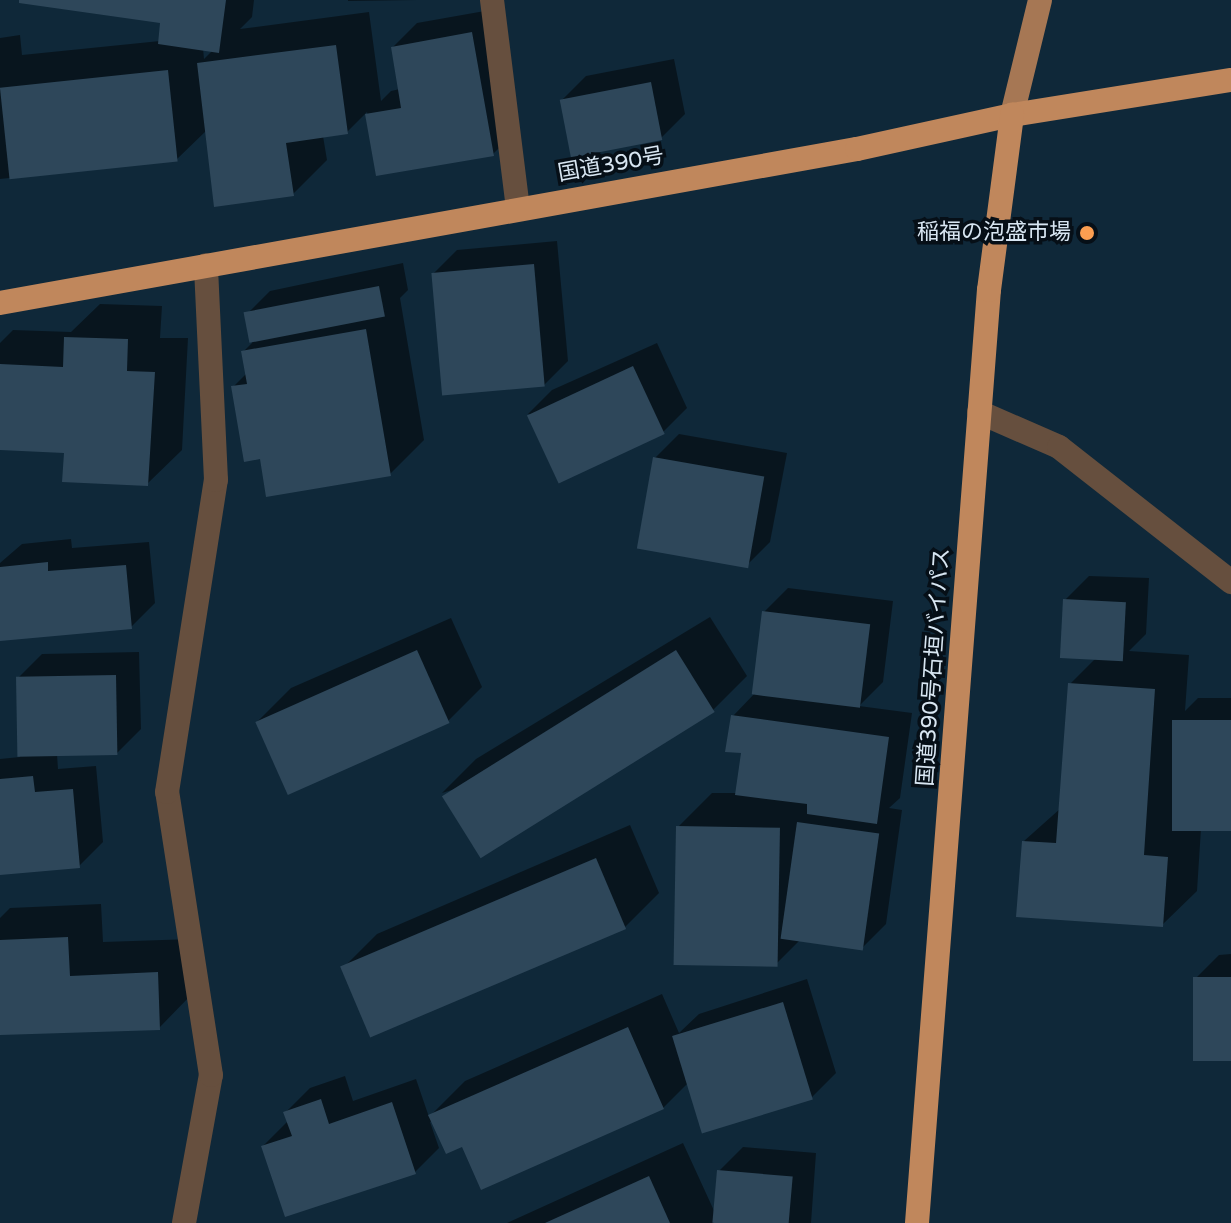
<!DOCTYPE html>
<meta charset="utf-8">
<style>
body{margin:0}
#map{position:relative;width:1231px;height:1223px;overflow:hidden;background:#0f2839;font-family:"Varela Round","Noto Sans JP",sans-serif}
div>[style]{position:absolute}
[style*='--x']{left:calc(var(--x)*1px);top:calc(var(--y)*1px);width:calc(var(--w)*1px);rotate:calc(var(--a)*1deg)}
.shadow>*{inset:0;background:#0007}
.building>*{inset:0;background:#2e475a;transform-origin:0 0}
.minor>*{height:24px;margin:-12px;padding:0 12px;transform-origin:12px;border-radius:12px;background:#664f3e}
.major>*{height:24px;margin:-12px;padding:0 12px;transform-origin:12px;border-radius:12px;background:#a67754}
.highway>*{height:24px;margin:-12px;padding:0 12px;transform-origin:12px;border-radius:12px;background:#c0875c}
.dots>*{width:22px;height:22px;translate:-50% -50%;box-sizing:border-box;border:4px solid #060f17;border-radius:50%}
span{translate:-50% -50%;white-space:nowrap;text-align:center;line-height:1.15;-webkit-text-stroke:7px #060f17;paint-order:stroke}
.street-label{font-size:22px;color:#d8e6f2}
.poi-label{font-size:22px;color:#d8e6f2}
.right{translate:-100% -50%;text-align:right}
</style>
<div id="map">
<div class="shadow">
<div style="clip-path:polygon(evenodd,21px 0,254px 0,252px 17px,240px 29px,369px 12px,381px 101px,391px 91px,400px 89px,393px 47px,417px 23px,496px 9px,517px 130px,493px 154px,378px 174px,367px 112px,347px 132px,323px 136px,327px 160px,293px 194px,207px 130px,176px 160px,0 179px,0 38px,20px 35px,22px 55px,160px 41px,163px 21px,21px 0,203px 48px,213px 50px,204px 59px,203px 48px)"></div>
<div style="clip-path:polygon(348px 0,417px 0,348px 1px)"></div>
<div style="clip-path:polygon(674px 59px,685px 114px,661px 138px,562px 100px,586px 76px)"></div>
<div style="clip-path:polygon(557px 241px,568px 361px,544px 385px,433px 274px,457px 250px)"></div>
<div style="clip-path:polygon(403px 263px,408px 290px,400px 298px,424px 440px,390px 474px,262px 457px,233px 387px,247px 373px,244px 351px,252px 343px,246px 315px,270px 291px)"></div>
<div style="clip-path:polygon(100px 304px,162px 306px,160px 338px,188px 338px,182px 450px,147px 484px,67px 451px,0 448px,0 343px,13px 330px,71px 332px)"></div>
<div style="clip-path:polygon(657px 343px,687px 408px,663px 432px,528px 414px,552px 390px)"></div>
<div style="clip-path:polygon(679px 434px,787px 453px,770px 542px,746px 566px,655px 458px)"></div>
<div style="clip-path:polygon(71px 539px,72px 548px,149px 542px,155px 603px,131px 627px,0 639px,0 563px,22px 544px)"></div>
<div style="clip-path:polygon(1089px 576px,1149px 578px,1146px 634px,1129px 651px,1189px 655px,1185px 711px,1198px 698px,1231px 698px,1231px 829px,1201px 829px,1197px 891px,1162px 925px,1024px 841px,1061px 808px,1070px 684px,1097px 657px,1065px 600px)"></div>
<div style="clip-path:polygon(788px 588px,893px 601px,883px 682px,859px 706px,912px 713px,900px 798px,889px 808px,902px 810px,886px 924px,862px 948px,801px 939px,775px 965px,678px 827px,712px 793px,737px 793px,743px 751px,733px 716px,756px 692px,764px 612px)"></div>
<div style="clip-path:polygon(710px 617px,747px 676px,713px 710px,442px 793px,476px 759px)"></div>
<div style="clip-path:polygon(451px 618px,482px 687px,448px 721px,257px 722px,291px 688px)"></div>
<div style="clip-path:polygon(139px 652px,141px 729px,117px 753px,57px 754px,58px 769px,96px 766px,103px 842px,79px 866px,0 873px,0 759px,20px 757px,18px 678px,42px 654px)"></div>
<div style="clip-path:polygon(630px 825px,659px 893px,625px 927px,343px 968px,377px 934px)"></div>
<div style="clip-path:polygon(101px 904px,103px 942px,192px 939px,193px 993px,159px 1028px,0 1033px,0 918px,10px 908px)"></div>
<div style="clip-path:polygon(1231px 954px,1231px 1059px,1195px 979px,1219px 955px)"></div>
<div style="clip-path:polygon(807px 979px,836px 1073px,812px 1097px,689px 1082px,663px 1108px,463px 1144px,433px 1120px,430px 1122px,439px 1148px,415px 1172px,263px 1146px,287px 1122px,286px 1112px,310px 1088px,345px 1076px,353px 1101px,416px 1079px,429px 1117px,465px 1081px,662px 994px,679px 1033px,699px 1014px)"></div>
<div style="clip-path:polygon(683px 1143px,716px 1215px,719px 1171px,743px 1147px,816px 1153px,811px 1223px,507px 1223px)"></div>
</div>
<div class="building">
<div style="clip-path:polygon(19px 0,226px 0,219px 53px,158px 44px,160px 23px,19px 3px)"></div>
<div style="clip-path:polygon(472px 32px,494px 156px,376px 176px,365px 114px,401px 108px,391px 47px)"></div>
<div style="clip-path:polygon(336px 45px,348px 134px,286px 143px,294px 196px,214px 207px,197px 63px)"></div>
<div style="left:168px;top:70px;width:92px;height:169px;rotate:84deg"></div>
<div style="left:651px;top:82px;width:59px;height:93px;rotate:79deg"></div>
<div style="left:534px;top:264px;width:123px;height:103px;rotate:85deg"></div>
<div style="left:379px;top:286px;width:31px;height:138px;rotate:79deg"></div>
<div style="clip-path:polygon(366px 329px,391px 476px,266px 497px,260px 459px,244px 462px,231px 386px,247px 384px,241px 351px)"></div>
<div style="clip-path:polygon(64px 337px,128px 339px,127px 371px,155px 372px,148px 486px,62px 482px,64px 453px,0 450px,0 364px,63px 367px)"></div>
<div style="left:633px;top:366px;width:75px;height:117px;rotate:65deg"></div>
<div style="left:653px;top:457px;width:113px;height:93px;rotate:10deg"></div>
<div style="clip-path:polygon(48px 562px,48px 571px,126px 565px,132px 629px,0 641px,0 567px)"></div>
<div style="left:1063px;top:599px;width:63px;height:59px;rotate:3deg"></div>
<div style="left:762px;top:611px;width:109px;height:84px;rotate:7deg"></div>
<div style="left:417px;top:650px;width:80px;height:177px;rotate:66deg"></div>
<div style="left:676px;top:650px;width:73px;height:276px;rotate:58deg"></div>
<div style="left:116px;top:675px;width:80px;height:100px;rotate:89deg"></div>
<div style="clip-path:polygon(1068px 683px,1155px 689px,1144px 855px,1168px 857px,1163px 927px,1016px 917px,1022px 841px,1056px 843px)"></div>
<div style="clip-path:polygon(731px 715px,889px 737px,877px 824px,807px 814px,807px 804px,735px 795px,741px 753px,725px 752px)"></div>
<div style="left:1231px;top:720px;width:111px;height:59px;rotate:90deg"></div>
<div style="clip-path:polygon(33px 776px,35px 792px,73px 789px,80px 868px,0 875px,0 779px)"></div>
<div style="left:797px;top:822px;width:83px;height:118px;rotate:8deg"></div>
<div style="left:676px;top:826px;width:104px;height:139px;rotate:1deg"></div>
<div style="left:596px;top:858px;width:77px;height:278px;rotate:67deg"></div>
<div style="clip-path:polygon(68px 937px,70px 976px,158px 972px,160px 1030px,0 1035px,0 940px)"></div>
<div style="left:1231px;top:977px;width:84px;height:38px;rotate:90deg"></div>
<div style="left:783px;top:1002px;width:102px;height:116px;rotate:73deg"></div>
<div style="clip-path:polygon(628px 1027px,664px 1109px,481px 1190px,462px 1147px,446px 1154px,428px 1115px)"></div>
<div style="clip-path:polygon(321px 1099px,329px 1124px,392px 1102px,416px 1174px,285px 1217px,261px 1146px,292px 1136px,283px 1112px)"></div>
<div style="left:717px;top:1170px;width:76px;height:53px;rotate:5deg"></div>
<div style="clip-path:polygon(649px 1176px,670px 1223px,545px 1223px)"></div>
</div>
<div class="minor">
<div style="--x:492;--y:0;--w:210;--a:82.9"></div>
<div style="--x:979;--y:412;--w:87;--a:23.6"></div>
<div style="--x:1059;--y:447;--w:219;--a:38.1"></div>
<div style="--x:184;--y:1223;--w:150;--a:-79.7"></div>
<div style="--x:211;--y:1075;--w:286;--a:-98.8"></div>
<div style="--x:167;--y:792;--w:316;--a:-81.1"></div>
<div style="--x:216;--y:480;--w:215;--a:-92.7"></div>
</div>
<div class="major">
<div style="--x:1012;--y:115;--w:118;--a:-76.3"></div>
</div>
<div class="highway">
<div style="--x:0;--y:303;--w:871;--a:-10.19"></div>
<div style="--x:857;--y:149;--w:159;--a:-12.4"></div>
<div style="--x:1012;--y:115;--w:222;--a:-9.1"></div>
<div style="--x:917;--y:1223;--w:936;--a:-85.59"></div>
<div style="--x:989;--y:290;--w:177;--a:-82.5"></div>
</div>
<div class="dots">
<div style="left:1087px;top:233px;background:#fb9e51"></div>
</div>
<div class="street-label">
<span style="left:611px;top:165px;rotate:-10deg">国道390号</span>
<span style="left:934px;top:667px;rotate:-86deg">国道390号石垣バイパス</span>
</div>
<div class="poi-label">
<span class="right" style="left:1071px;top:233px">稲福の泡盛市場</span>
</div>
</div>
